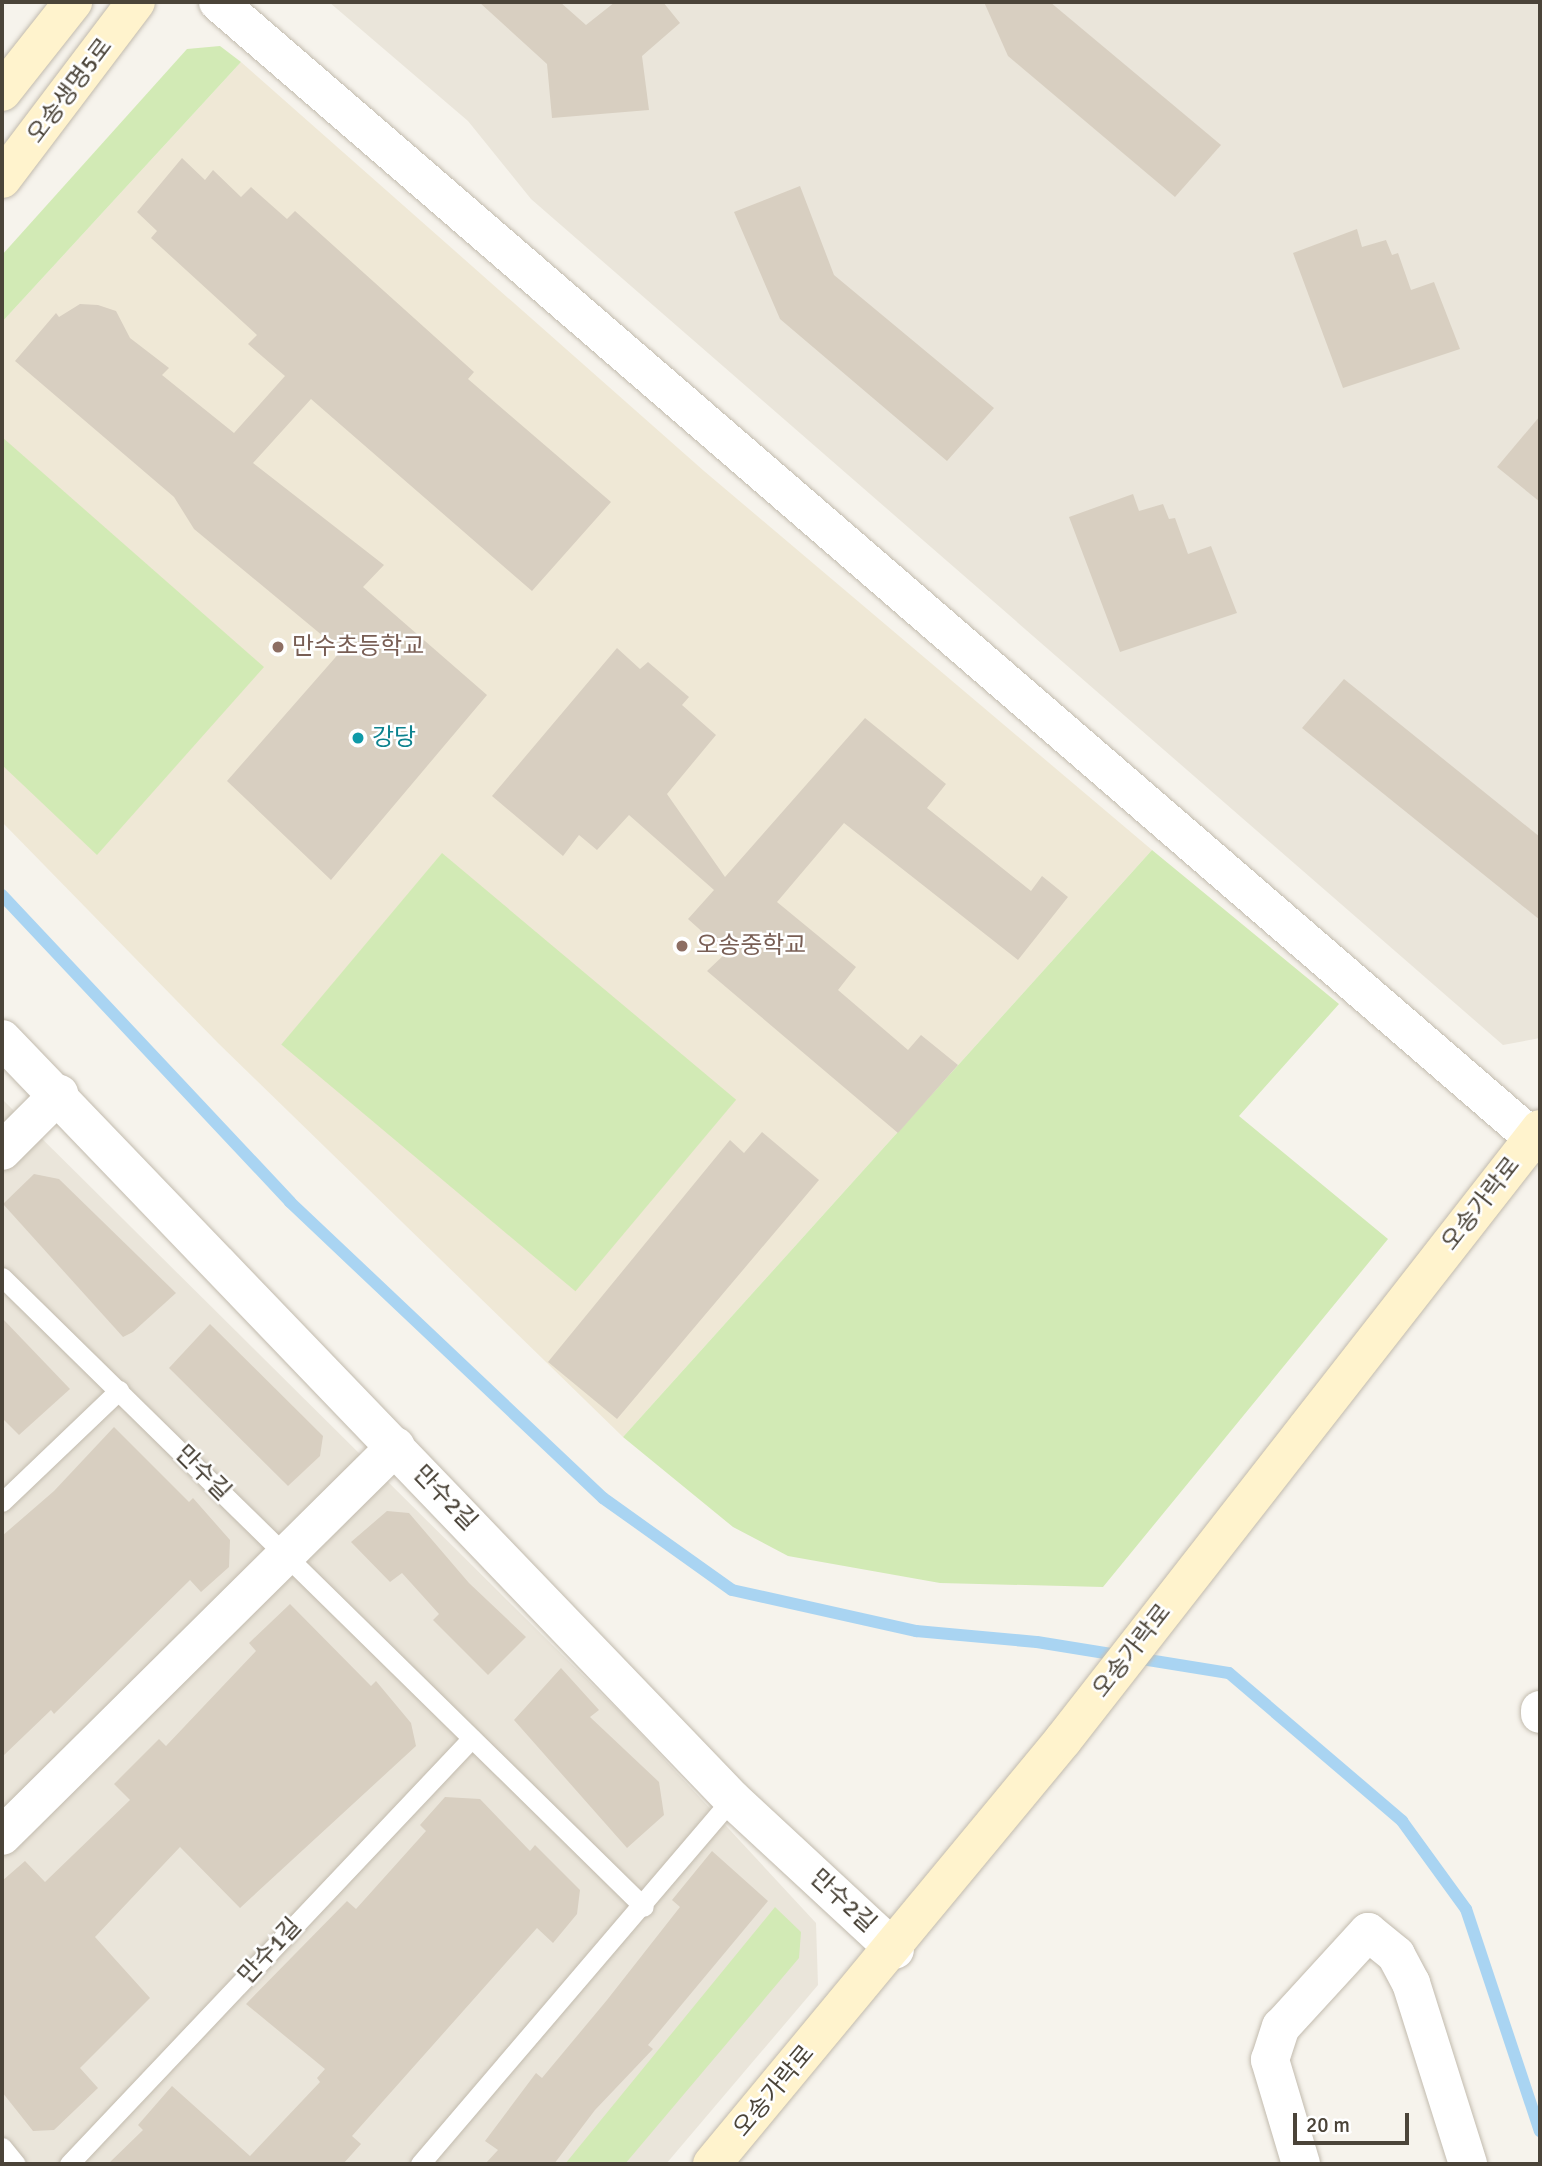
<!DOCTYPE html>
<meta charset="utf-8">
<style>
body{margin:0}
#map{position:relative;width:1542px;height:2166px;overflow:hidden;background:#f6f3ec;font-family:Signika,"Noto Sans KR",sans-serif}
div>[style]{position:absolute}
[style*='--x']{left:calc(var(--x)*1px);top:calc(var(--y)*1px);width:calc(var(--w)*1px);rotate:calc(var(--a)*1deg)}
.residential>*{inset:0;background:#eae5da}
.education>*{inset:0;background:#efe8d6}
.green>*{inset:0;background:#d2eab5;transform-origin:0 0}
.stream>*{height:12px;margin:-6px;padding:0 6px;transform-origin:6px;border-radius:6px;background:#a9d4f2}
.building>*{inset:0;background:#d8cfc1}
.roads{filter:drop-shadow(0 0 2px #c2bbae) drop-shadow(0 0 2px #c2bbae)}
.lane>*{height:19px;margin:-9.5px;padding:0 9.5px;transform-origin:9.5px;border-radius:9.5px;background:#fff}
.street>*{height:38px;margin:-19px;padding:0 19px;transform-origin:19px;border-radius:19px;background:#fff}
.secondary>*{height:38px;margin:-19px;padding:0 19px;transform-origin:19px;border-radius:19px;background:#fff3cd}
.dots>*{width:19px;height:19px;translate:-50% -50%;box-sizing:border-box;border:4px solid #fff;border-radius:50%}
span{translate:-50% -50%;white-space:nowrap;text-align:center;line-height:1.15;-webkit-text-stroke:5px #fff;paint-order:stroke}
.street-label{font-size:24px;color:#4b4439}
.education-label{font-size:24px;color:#785e54}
.left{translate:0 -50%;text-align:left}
.culture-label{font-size:24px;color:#0d838f}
.frame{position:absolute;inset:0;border:4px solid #4b4439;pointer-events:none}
.scale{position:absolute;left:1293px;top:2113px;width:116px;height:32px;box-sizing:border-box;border:4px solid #4b4439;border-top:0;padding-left:9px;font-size:21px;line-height:24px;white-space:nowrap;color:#4b4439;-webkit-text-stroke:5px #fff;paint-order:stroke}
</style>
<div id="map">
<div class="residential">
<div style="clip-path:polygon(329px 2px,1540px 2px,1540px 1038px,1503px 1045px,531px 199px,468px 121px)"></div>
<div style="clip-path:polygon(2px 1099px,627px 1719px,816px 1923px,818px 1985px,666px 2164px,2px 2164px)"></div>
</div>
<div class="education">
<div style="clip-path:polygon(241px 62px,704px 471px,1152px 850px,623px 1437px,218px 1043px,2px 822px,2px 322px)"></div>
</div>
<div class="green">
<div style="clip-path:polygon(220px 46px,241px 62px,2px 322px,2px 255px,187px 49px)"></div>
<div style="clip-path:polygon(2px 437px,264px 667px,97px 855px,2px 765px)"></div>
<div style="clip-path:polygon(1152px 850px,1339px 1004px,1239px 1116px,1388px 1239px,1103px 1587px,940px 1583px,788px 1556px,733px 1527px,623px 1437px)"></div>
<div style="left:442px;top:853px;width:384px;height:250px;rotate:40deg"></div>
<div style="clip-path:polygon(775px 1907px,801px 1932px,799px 1958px,625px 2164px,565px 2164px)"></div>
</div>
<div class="stream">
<div style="--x:2;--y:895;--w:421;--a:46.8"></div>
<div style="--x:290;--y:1202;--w:431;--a:43.4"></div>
<div style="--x:603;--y:1498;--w:158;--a:35.5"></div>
<div style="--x:732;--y:1590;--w:189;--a:12.6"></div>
<div style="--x:916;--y:1631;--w:121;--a:5.2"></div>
<div style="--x:1037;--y:1642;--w:194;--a:9.2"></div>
<div style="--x:1229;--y:1673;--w:228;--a:40.5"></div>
<div style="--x:1402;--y:1821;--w:109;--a:54"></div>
<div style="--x:1466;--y:1909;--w:234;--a:71.6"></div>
</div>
<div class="building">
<div style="clip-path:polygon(479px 2px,560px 2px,586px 25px,615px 2px,663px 2px,680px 23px,642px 56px,649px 110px,552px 118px,547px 64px)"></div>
<div style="clip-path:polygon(984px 2px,1050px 2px,1221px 145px,1175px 197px,1008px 56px)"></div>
<div style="clip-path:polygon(182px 158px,205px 180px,213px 170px,241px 197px,251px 187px,287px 219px,295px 211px,474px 372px,468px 379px,611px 502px,532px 591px,311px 399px,253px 463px,384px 565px,363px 587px,487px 695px,331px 880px,227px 781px,341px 651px,194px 529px,174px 497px,15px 361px,56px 313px,59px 317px,80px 304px,98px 305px,116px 311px,130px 338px,169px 368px,162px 375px,234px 433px,285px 376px,248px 344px,257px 335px,151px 238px,157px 231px,137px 212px)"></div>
<div style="clip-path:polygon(800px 186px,834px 275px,994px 408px,947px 461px,780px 319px,734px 212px)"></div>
<div style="clip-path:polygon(1357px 229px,1362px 247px,1386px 240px,1392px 255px,1398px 253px,1411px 290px,1434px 282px,1460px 349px,1343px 388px,1293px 253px)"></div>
<div style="clip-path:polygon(1540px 416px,1540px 502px,1497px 467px)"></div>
<div style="clip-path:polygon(1133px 494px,1139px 511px,1163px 504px,1169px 519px,1175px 518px,1188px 554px,1211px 546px,1237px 613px,1120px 652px,1069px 517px)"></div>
<div style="clip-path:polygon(617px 648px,640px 669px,648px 662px,689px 697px,682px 705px,716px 735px,667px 794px,725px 877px,865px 718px,946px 784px,927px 808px,1031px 891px,1042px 876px,1068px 897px,1018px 960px,844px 823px,777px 902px,856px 967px,838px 990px,908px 1050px,921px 1035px,958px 1065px,898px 1133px,707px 971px,726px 953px,688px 919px,714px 890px,629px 815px,597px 850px,579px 835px,563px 856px,492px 796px)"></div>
<div style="clip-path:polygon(1344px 679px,1540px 837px,1540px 920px,1302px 728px)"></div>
<div style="clip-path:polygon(762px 1132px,819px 1180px,617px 1419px,548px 1362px,730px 1140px,744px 1153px)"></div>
<div style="clip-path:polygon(34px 1174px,59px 1179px,176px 1293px,133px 1332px,123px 1337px,3px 1204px)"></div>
<div style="clip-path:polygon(2px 1318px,70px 1389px,19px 1435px,2px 1418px)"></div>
<div style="clip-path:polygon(210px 1324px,323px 1436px,320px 1456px,288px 1486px,169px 1368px)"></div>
<div style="clip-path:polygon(114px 1427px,189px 1502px,193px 1498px,230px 1540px,229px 1567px,201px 1592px,190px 1580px,54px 1714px,51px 1710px,2px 1757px,2px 1536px,54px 1491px)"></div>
<div style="clip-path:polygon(387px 1511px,409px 1513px,469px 1583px,526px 1637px,488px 1675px,433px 1620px,439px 1614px,402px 1573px,390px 1582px,351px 1542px)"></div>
<div style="clip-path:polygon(290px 1604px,371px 1686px,376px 1681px,411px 1723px,416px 1746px,240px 1908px,180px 1847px,95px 1937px,150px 1998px,80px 2068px,98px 2088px,54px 2130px,33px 2131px,2px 2092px,2px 1881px,25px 1861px,45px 1882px,130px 1800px,114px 1784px,159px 1739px,166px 1746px,256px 1651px,249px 1643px)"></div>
<div style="clip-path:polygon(561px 1668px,599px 1710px,590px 1717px,659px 1782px,664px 1815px,627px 1848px,514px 1720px)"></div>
<div style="clip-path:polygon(445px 1797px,480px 1799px,530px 1851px,535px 1845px,580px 1890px,577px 1914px,553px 1943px,537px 1928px,352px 2136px,361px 2144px,343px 2164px,108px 2164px,143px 2130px,138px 2125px,172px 2086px,250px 2156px,320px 2082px,317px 2078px,325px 2069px,246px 2004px,347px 1901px,356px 1909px,426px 1831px,420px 1825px)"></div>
<div style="clip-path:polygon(712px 1851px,768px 1901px,648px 2045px,653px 2049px,595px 2110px,554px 2164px,485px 2164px,498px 2150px,485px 2141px,536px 2073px,542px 2078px,607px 2000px,680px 1907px,672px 1900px)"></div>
</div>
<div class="roads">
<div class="lane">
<div style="--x:2;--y:1277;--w:899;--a:44.46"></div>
<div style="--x:2;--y:1502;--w:162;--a:-43.7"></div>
<div style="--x:2;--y:2147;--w:22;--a:51"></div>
<div style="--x:69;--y:2164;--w:586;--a:-46.59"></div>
<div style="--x:420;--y:2164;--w:480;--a:-49.5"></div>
</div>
<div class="street">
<div style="--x:218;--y:2;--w:1747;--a:40.82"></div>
<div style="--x:2;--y:1039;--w:1054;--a:46.15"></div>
<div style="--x:732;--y:1799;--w:222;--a:42.8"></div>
<div style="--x:2;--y:1151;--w:81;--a:-45"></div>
<div style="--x:1540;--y:1710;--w:4;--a:90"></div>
<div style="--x:2;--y:1836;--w:554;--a:-44.71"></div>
<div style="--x:1301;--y:2164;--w:109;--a:-106.6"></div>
<div style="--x:1270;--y:2060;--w:35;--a:-72"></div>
<div style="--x:1281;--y:2027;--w:129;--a:-47.5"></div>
<div style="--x:1368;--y:1932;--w:36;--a:39"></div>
<div style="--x:1396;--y:1955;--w:32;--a:62"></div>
<div style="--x:1411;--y:1983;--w:190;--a:72.5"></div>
</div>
<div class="secondary">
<div style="--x:2;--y:92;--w:115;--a:-51.7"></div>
<div style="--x:2;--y:179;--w:222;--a:-52.9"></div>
<div style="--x:712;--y:2164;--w:550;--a:-50.38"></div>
<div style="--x:1063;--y:1740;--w:775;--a:-52.02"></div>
</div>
</div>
<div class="dots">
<div style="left:278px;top:647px;background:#8d6e63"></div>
<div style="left:358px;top:738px;background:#0f9aa8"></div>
<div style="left:682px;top:946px;background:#8d6e63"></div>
</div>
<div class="street-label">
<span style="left:70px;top:91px;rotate:-53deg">오송생명5로</span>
<span style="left:1481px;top:1204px;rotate:-52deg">오송가락로</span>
<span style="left:203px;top:1473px;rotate:45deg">만수길</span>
<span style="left:445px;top:1498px;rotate:46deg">만수2길</span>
<span style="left:1132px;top:1651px;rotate:-52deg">오송가락로</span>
<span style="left:843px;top:1901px;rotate:43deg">만수2길</span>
<span style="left:270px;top:1951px;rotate:-47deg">만수1길</span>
<span style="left:774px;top:2091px;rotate:-50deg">오송가락로</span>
</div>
<div class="education-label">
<span class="left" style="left:292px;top:647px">만수초등학교</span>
<span class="left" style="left:696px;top:946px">오송중학교</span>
</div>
<div class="culture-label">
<span class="left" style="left:372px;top:738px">강당</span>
</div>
<div class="frame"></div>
<div class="scale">20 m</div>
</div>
